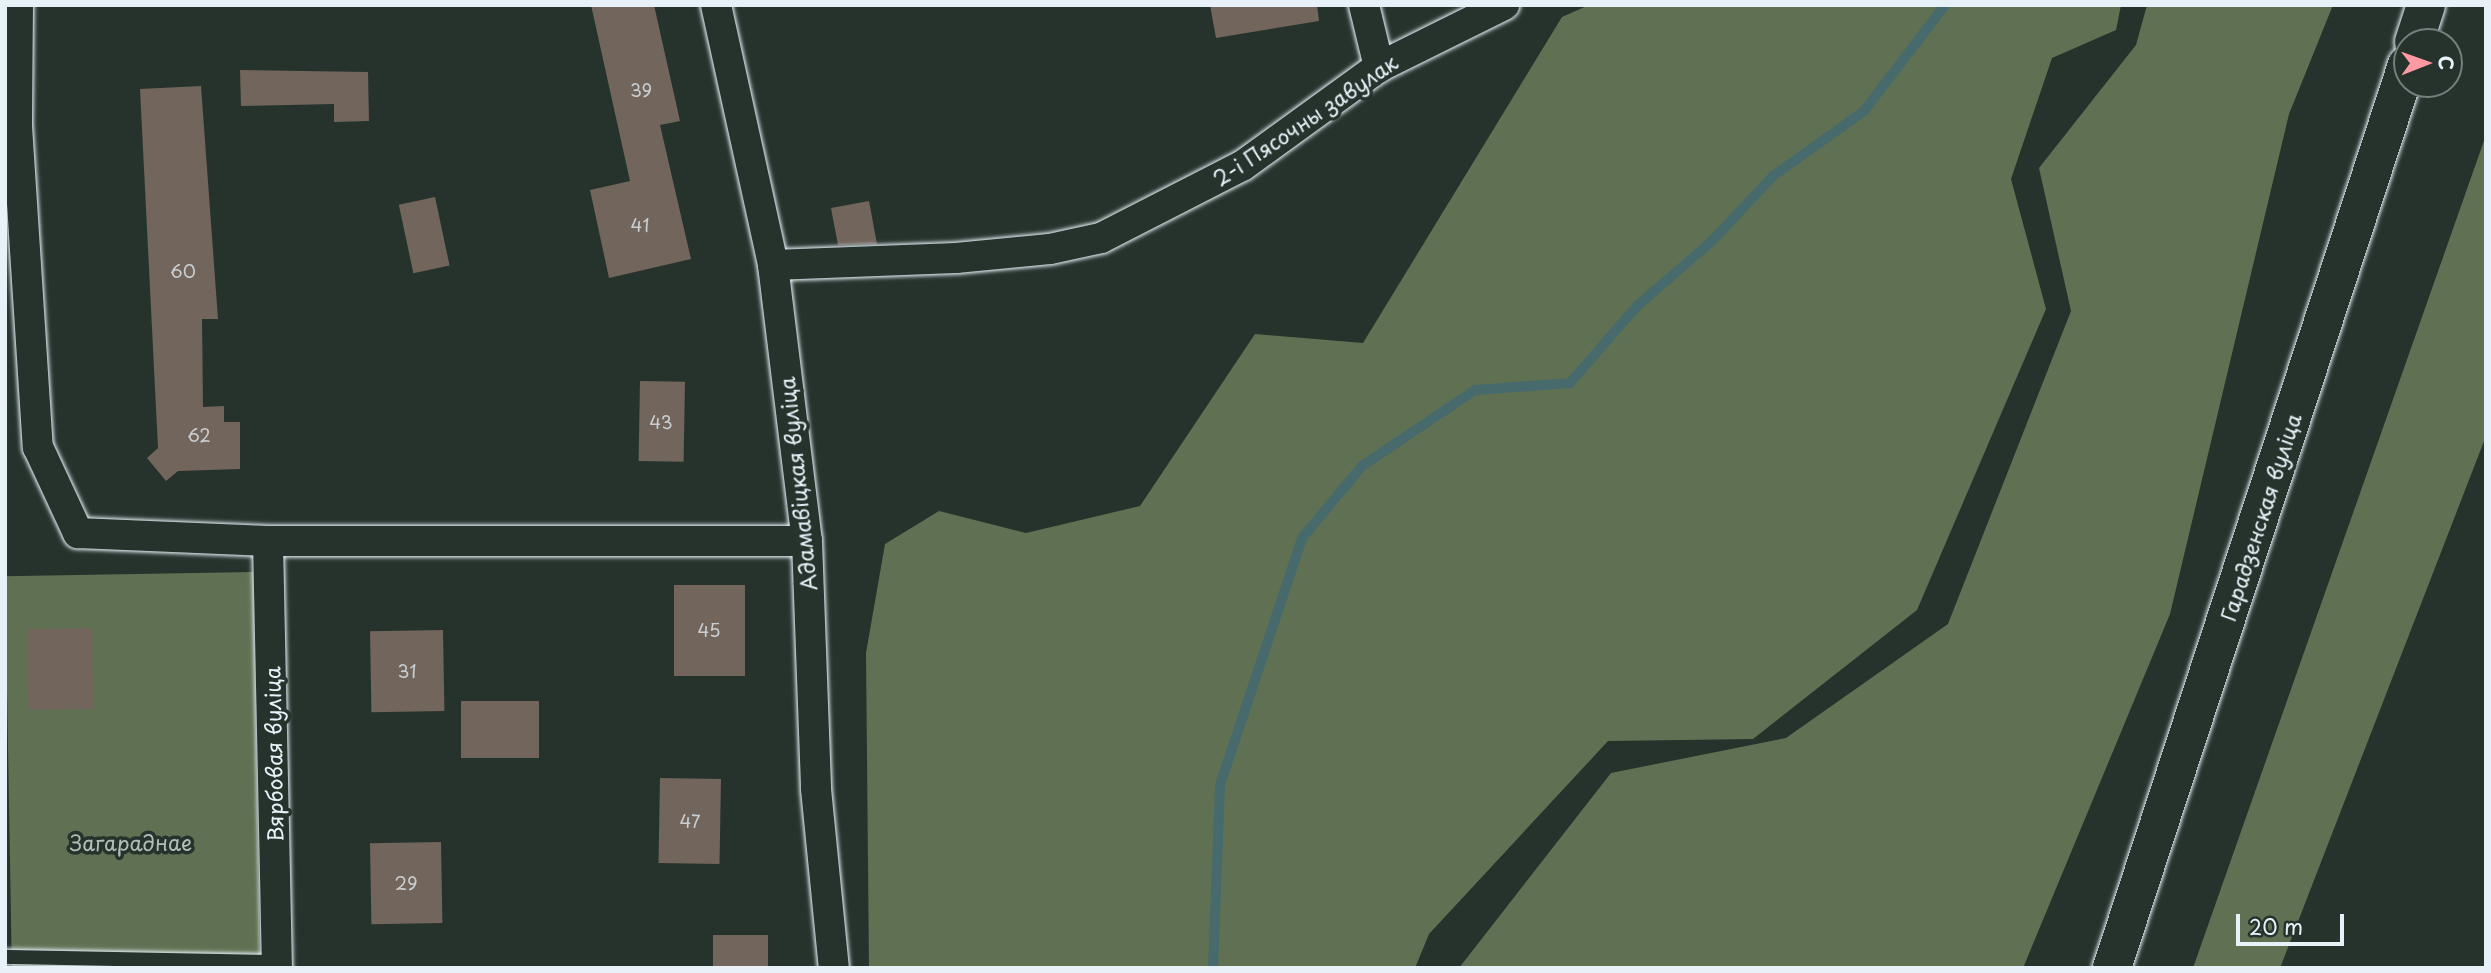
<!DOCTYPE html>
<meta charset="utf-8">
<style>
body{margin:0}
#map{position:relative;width:2491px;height:973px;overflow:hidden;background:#26332d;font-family:"Playpen Sans",sans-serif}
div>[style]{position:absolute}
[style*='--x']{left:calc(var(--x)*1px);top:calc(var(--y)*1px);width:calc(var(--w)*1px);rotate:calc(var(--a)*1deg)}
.green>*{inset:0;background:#607153;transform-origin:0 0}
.stream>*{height:10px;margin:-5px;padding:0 5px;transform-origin:5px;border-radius:5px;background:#476a6d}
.building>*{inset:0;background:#71655c;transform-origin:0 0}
.roads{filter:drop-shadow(0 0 2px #e8f1f8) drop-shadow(0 0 2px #e8f1f8)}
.lane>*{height:14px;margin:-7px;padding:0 7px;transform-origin:7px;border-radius:7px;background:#26332d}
.street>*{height:30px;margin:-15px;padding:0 15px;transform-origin:15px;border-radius:15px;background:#26332d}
.secondary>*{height:38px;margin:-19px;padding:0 19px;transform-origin:19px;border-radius:19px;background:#26332d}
span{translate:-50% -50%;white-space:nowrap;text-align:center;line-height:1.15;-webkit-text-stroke:7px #26332d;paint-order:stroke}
.number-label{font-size:18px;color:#caced1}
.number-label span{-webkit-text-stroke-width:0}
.street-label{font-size:21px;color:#e8f1f8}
.park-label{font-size:21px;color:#b2beb6}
.frame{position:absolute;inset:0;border:7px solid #e8f1f8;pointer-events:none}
.north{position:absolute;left:2393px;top:28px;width:70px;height:70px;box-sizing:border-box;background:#26332d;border:2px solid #747f7e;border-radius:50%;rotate:89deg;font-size:19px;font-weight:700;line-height:28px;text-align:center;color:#e8f1f8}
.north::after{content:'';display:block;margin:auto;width:24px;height:32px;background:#ff9aa2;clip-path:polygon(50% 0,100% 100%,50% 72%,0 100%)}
.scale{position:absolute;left:2236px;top:914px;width:108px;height:32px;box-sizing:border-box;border:4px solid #e8f1f8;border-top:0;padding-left:9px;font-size:21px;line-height:24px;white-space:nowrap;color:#e8f1f8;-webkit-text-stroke:5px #26332d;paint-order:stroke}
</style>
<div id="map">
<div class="green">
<div style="clip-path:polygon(1589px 5px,2121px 5px,2116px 30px,2052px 58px,2011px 179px,2046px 309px,1917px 610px,1753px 739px,1608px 741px,1429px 934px,1415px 968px,869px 968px,866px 653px,885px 544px,939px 511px,1026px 533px,1140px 506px,1255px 334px,1363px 343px,1562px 17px)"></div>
<div style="clip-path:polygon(2147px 5px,2333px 5px,2289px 114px,2170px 614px,2023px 968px,1459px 968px,1611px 773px,1786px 738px,1948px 624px,2071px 311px,2039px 168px,2136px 45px)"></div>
<div style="clip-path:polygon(2486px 135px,2486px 436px,2280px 968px,2193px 968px)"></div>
<div style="left:253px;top:572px;width:396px;height:248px;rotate:89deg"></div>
</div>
<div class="stream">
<div style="--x:1213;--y:968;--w:183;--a:-87.8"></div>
<div style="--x:1220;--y:785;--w:260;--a:-71.6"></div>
<div style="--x:1302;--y:538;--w:94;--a:-50.2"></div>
<div style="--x:1362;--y:466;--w:136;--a:-33.9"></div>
<div style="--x:1475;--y:390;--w:95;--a:-4.2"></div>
<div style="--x:1570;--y:383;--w:102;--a:-49"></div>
<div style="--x:1637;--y:306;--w:98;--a:-40.9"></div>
<div style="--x:1711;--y:242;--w:91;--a:-46.8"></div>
<div style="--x:1773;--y:176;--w:112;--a:-35.5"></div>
<div style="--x:1864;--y:111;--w:133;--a:-52.6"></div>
</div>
<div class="building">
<div style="clip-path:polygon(591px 5px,654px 5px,680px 121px,660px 125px,691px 259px,609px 278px,590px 190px,630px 181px)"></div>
<div style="clip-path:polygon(1210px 5px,1317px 5px,1319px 21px,1216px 38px)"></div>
<div style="clip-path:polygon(240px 70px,368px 72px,369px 121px,334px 122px,334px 104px,241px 106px)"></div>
<div style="clip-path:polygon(201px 86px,218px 319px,202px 319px,203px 407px,224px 406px,224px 422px,240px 422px,240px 469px,178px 471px,166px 481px,147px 458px,158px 448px,140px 89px)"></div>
<div style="left:435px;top:197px;width:70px;height:37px;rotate:78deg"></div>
<div style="clip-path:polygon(869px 201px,877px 244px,838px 245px,831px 208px)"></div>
<div style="left:640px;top:381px;width:45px;height:80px;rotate:1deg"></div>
<div style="left:674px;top:585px;width:71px;height:91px"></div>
<div style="left:92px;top:628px;width:81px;height:65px;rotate:89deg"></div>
<div style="left:443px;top:630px;width:81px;height:73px;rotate:89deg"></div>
<div style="left:539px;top:701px;width:57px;height:78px;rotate:90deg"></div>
<div style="left:660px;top:778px;width:61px;height:85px;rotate:1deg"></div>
<div style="left:441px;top:842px;width:81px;height:71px;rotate:89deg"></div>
<div style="left:713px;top:935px;width:55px;height:33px"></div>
</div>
<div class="roads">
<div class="lane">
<div style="--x:5;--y:957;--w:272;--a:1.1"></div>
</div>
<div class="street">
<div style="--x:18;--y:5;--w:121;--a:90.5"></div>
<div style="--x:17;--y:126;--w:322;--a:86.3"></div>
<div style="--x:38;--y:447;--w:95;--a:65.1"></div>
<div style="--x:78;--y:533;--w:190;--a:2.4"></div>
<div style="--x:268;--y:541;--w:539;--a:0"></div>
<div style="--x:716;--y:5;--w:266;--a:77.6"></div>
<div style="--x:773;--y:265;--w:278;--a:83"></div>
<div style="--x:807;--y:541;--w:248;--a:87.9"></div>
<div style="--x:816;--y:789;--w:180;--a:84.3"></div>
<div style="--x:1364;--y:5;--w:64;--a:76.4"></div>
<div style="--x:773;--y:265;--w:183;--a:-2.2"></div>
<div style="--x:956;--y:258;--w:94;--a:-5.5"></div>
<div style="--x:1050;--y:249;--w:52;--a:-12.2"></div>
<div style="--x:1101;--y:238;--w:158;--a:-27.1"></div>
<div style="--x:1242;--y:166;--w:169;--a:-35.9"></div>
<div style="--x:1379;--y:67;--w:140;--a:-26.4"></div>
<div style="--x:268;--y:541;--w:427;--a:88.8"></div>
</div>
<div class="secondary">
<div style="--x:2414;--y:42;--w:39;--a:-72"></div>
<div style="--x:2112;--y:968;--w:950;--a:-71.91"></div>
</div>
</div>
<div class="number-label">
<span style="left:641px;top:90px">39</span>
<span style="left:640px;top:225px">41</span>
<span style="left:183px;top:271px">60</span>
<span style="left:661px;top:422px">43</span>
<span style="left:199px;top:435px">62</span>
<span style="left:709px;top:630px">45</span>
<span style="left:407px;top:671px">31</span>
<span style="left:690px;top:821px">47</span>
<span style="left:406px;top:883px">29</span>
</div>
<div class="street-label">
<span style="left:1305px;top:120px;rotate:-34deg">2-і Пясочны завулак</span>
<span style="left:797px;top:484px;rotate:-96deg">Адамавіцкая вуліца</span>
<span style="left:2260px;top:517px;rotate:-72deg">Гарадзенская вуліца</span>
<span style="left:273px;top:754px;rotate:-91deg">Вярбовая вуліца</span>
</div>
<div class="park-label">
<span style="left:131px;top:842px">Загараднае</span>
</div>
<div class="frame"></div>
<div class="north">С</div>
<div class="scale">20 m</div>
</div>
